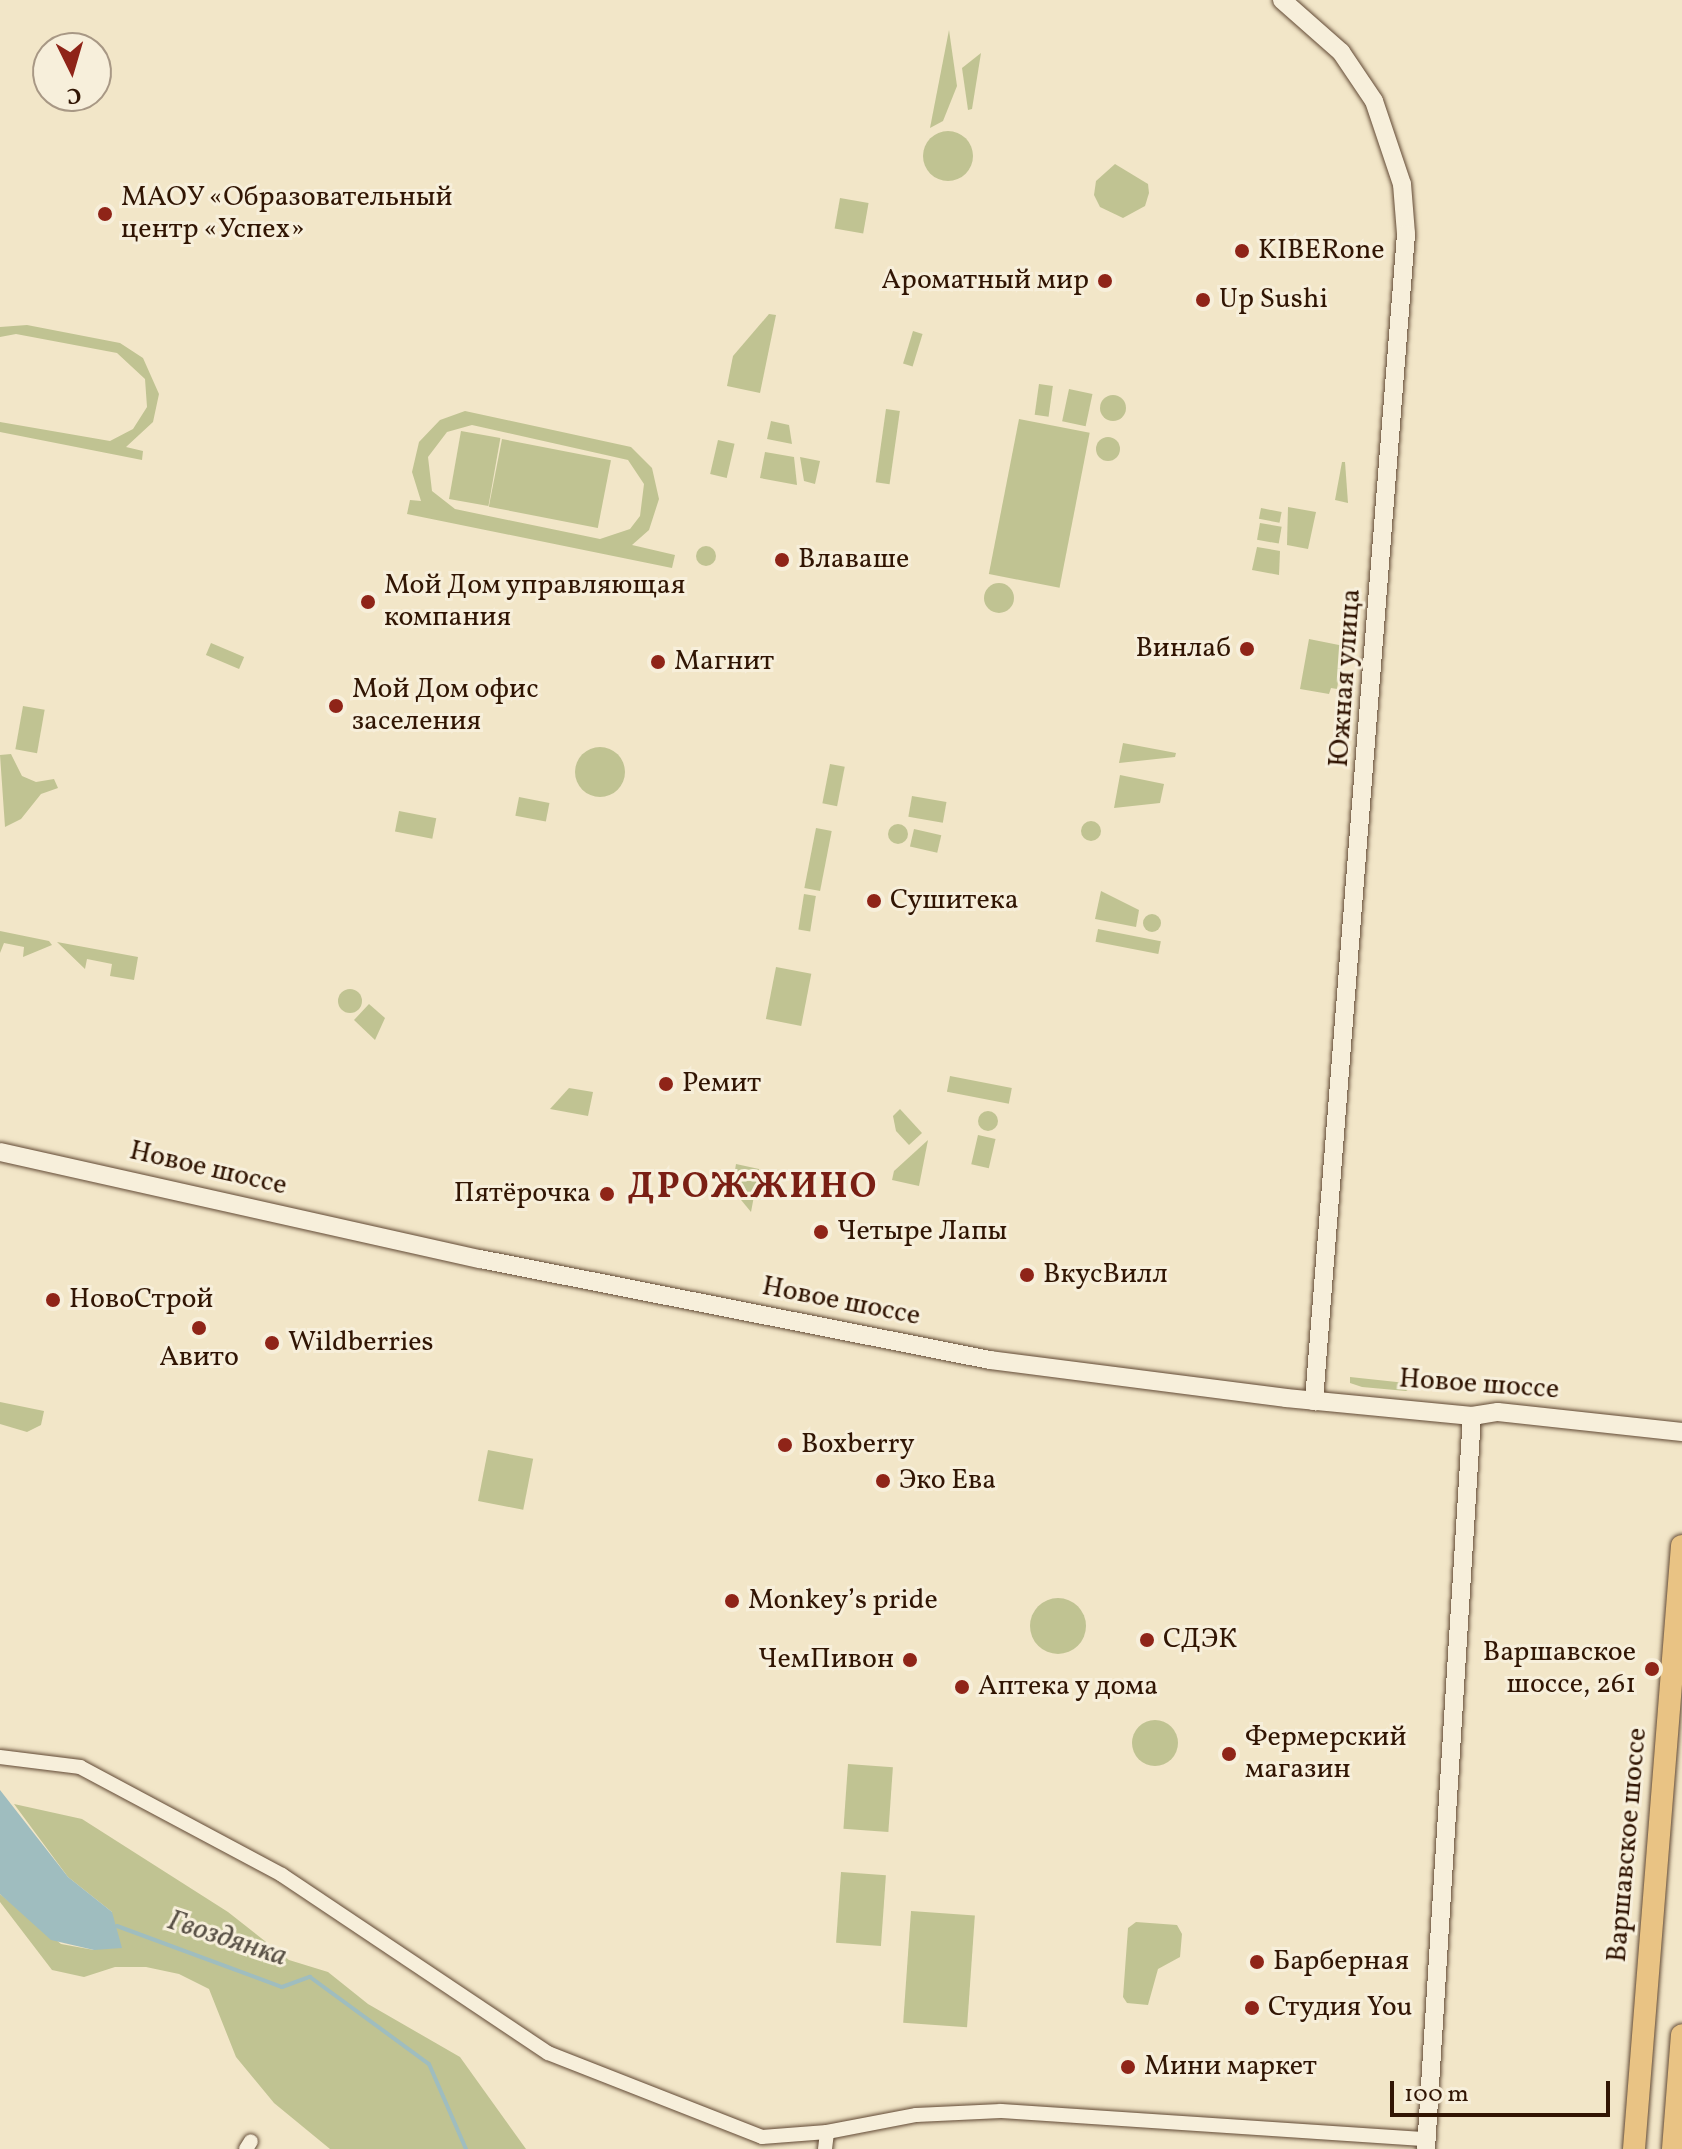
<!DOCTYPE html>
<meta charset="utf-8">
<style>
body{margin:0}
#map{position:relative;width:1682px;height:2149px;overflow:hidden;background:#f2e6c8;font-family:Vollkorn,serif}
div>[style]{position:absolute}
[style*='--x']{left:calc(var(--x)*1px);top:calc(var(--y)*1px);width:calc(var(--w)*1px);rotate:calc(var(--a)*1deg)}
.green>*{inset:0;background:#c0c392;transform-origin:0 0}
.round{border-radius:50%}
.water>*{inset:0;background:#9fbdbf}
.stream>*{height:4px;margin:-2px;padding:0 2px;transform-origin:2px;border-radius:2px;background:#9fbdbf}
.roads{filter:drop-shadow(0 0 2px #614934) drop-shadow(0 0 2px #614934)}
.minor>*{height:14px;margin:-7px;padding:0 7px;transform-origin:7px;border-radius:7px;background:#f7efdb}
.tertiary>*{height:18px;margin:-9px;padding:0 9px;transform-origin:9px;border-radius:9px;background:#f7efdb}
.primary>*{height:22px;margin:-11px;padding:0 11px;transform-origin:11px;border-radius:11px;background:#e9c384}
.dots>*{width:22px;height:22px;translate:-50% -50%;box-sizing:border-box;border:4px solid #f7efdb;border-radius:50%}
span{translate:-50% -50%;white-space:nowrap;text-align:center;line-height:1.15;-webkit-text-stroke:6px #f7efdb;paint-order:stroke}
.poi-label{font-size:28px;color:#311503}
.left{translate:0 -50%;text-align:left}
.right{translate:-100% -50%;text-align:right}
.street-label{font-size:28px;color:#311503}
.water-label{font-size:30px;color:#585045;font-style:italic}
.district-label{font-size:36px;color:#7a1f14;font-weight:700;letter-spacing:2px}
.north{position:absolute;left:32px;top:32px;width:80px;height:80px;box-sizing:border-box;background:#f7efdb;border:2px solid #a89885;border-radius:50%;rotate:175deg;font-size:22px;font-weight:700;line-height:32px;text-align:center;color:#311503}
.north::after{content:'';display:block;margin:auto;width:28px;height:36px;background:#8f2418;clip-path:polygon(50% 0,100% 100%,50% 72%,0 100%)}
.scale{position:absolute;left:1390px;top:2081px;width:220px;height:36px;box-sizing:border-box;border:4px solid #311503;border-top:0;padding-left:10px;font-size:24px;line-height:28px;white-space:nowrap;color:#311503;-webkit-text-stroke:6px #f7efdb;paint-order:stroke}
</style>
<div id="map">
<div class="green">
<div style="clip-path:polygon(949px 30px,957px 86px,943px 121px,930px 128px)"></div>
<div style="clip-path:polygon(981px 53px,972px 109px,968px 110px,962px 68px)"></div>
<div class="round" style="left:923px;top:131px;width:50px;height:50px"></div>
<div style="clip-path:polygon(1115px 164px,1148px 184px,1149px 193px,1145px 206px,1123px 218px,1100px 207px,1094px 195px,1096px 181px)"></div>
<div style="left:840px;top:198px;width:29px;height:31px;rotate:10deg"></div>
<div style="clip-path:polygon(769px 314px,776px 315px,760px 393px,727px 386px,733px 356px)"></div>
<div style="clip-path:polygon(27px 325px,120px 343px,143px 358px,159px 394px,153px 422px,126px 447px,143px 451px,142px 460px,0 432px,0 422px,110px 441px,133px 429px,147px 407px,145px 379px,117px 353px,16px 334px,0 337px,0 327px)"></div>
<div style="left:913px;top:331px;width:10px;height:34px;rotate:17deg"></div>
<div style="left:1039px;top:384px;width:14px;height:31px;rotate:8deg"></div>
<div style="left:1069px;top:389px;width:24px;height:33px;rotate:12deg"></div>
<div class="round" style="left:1100px;top:395px;width:26px;height:26px"></div>
<div style="left:886px;top:409px;width:14px;height:74px;rotate:8deg"></div>
<div style="clip-path:polygon(evenodd,465px 411px,631px 447px,652px 468px,659px 499px,649px 530px,632px 545px,675px 555px,672px 568px,407px 514px,410px 500px,421px 501px,412px 472px,419px 442px,440px 420px,465px 411px,472px 425px,628px 460px,644px 484px,640px 516px,630px 529px,600px 539px,455px 509px,432px 491px,428px 457px,447px 432px,472px 425px)"></div>
<div style="left:1019px;top:419px;width:72px;height:158px;rotate:11deg"></div>
<div style="clip-path:polygon(771px 421px,789px 425px,792px 444px,767px 439px)"></div>
<div style="left:461px;top:431px;width:40px;height:69px;rotate:10deg"></div>
<div class="round" style="left:1096px;top:437px;width:24px;height:24px"></div>
<div style="left:502px;top:439px;width:111px;height:69px;rotate:11deg"></div>
<div style="left:718px;top:440px;width:17px;height:35px;rotate:13deg"></div>
<div style="clip-path:polygon(765px 452px,794px 457px,797px 485px,760px 478px)"></div>
<div style="clip-path:polygon(800px 457px,820px 461px,815px 484px,804px 481px)"></div>
<div style="clip-path:polygon(1342px 462px,1345px 462px,1348px 503px,1335px 500px)"></div>
<div style="clip-path:polygon(1288px 507px,1316px 512px,1308px 549px,1287px 545px)"></div>
<div style="left:1261px;top:508px;width:21px;height:11px;rotate:11deg"></div>
<div style="left:1260px;top:523px;width:22px;height:17px;rotate:10deg"></div>
<div class="round" style="left:696px;top:546px;width:20px;height:20px"></div>
<div style="clip-path:polygon(1257px 547px,1280px 551px,1279px 575px,1252px 570px)"></div>
<div class="round" style="left:984px;top:583px;width:30px;height:30px"></div>
<div style="clip-path:polygon(1309px 639px,1344px 646px,1337px 689px,1331px 688px,1329px 694px,1300px 689px)"></div>
<div style="left:211px;top:643px;width:36px;height:13px;rotate:23deg"></div>
<div style="left:23px;top:706px;width:22px;height:44px;rotate:10deg"></div>
<div style="clip-path:polygon(1123px 743px,1176px 753px,1175px 757px,1119px 763px)"></div>
<div class="round" style="left:575px;top:747px;width:50px;height:50px"></div>
<div style="clip-path:polygon(11px 754px,22px 776px,36px 782px,54px 779px,58px 788px,41px 794px,21px 819px,5px 827px,0 755px)"></div>
<div style="left:830px;top:764px;width:15px;height:40px;rotate:11deg"></div>
<div style="clip-path:polygon(1120px 775px,1164px 784px,1160px 803px,1114px 808px)"></div>
<div style="left:912px;top:796px;width:35px;height:21px;rotate:10deg"></div>
<div style="left:519px;top:797px;width:31px;height:19px;rotate:11deg"></div>
<div style="left:399px;top:811px;width:38px;height:21px;rotate:11deg"></div>
<div class="round" style="left:1081px;top:821px;width:20px;height:20px"></div>
<div class="round" style="left:888px;top:824px;width:20px;height:20px"></div>
<div style="left:816px;top:828px;width:16px;height:61px;rotate:11deg"></div>
<div style="left:914px;top:829px;width:28px;height:18px;rotate:13deg"></div>
<div style="clip-path:polygon(1101px 891px,1139px 910px,1136px 927px,1095px 919px)"></div>
<div style="left:804px;top:894px;width:12px;height:36px;rotate:9deg"></div>
<div class="round" style="left:1143px;top:914px;width:18px;height:18px"></div>
<div style="left:1098px;top:929px;width:64px;height:13px;rotate:11deg"></div>
<div style="clip-path:polygon(0 931px,49px 941px,52px 945px,23px 957px,24px 947px,4px 943px,0 953px)"></div>
<div style="clip-path:polygon(57px 942px,138px 957px,134px 980px,110px 976px,112px 964px,87px 959px,85px 969px)"></div>
<div style="left:776px;top:967px;width:36px;height:53px;rotate:11deg"></div>
<div class="round" style="left:338px;top:989px;width:24px;height:24px"></div>
<div style="clip-path:polygon(369px 1004px,385px 1018px,375px 1040px,354px 1020px)"></div>
<div style="left:950px;top:1076px;width:63px;height:16px;rotate:11deg"></div>
<div style="clip-path:polygon(569px 1088px,593px 1092px,588px 1116px,550px 1109px)"></div>
<div style="clip-path:polygon(900px 1109px,922px 1133px,909px 1145px,896px 1131px,893px 1116px)"></div>
<div class="round" style="left:978px;top:1111px;width:20px;height:20px"></div>
<div style="left:978px;top:1135px;width:18px;height:30px;rotate:13deg"></div>
<div style="clip-path:polygon(928px 1140px,919px 1186px,892px 1180px,894px 1171px)"></div>
<div style="clip-path:polygon(736px 1164px,759px 1169px,751px 1212px,732px 1189px)"></div>
<div style="clip-path:polygon(1350px 1377px,1406px 1383px,1414px 1386px,1406px 1391px,1362px 1387px,1350px 1383px)"></div>
<div style="clip-path:polygon(0 1402px,44px 1411px,41px 1425px,27px 1432px,0 1424px)"></div>
<div style="left:488px;top:1450px;width:46px;height:52px;rotate:11deg"></div>
<div class="round" style="left:1030px;top:1598px;width:56px;height:56px"></div>
<div class="round" style="left:1132px;top:1720px;width:46px;height:46px"></div>
<div style="left:848px;top:1764px;width:45px;height:65px;rotate:4deg"></div>
<div style="clip-path:polygon(14px 1804px,82px 1819px,228px 1912px,289px 1960px,328px 1972px,368px 2004px,460px 2057px,526px 2149px,330px 2149px,274px 2103px,236px 2057px,209px 1989px,179px 1974px,146px 1967px,115px 1967px,84px 1977px,52px 1970px,0 1902px,0 1894px,61px 1944px,94px 1950px,112px 1912px,68px 1877px)"></div>
<div style="left:841px;top:1872px;width:45px;height:71px;rotate:4deg"></div>
<div style="left:911px;top:1911px;width:64px;height:112px;rotate:4deg"></div>
<div style="clip-path:polygon(1136px 1922px,1177px 1925px,1182px 1934px,1180px 1957px,1158px 1969px,1148px 2005px,1127px 2003px,1123px 1997px,1128px 1928px)"></div>
</div>
<div class="water">
<div style="clip-path:polygon(0 1790px,68px 1877px,112px 1912px,122px 1948px,94px 1950px,51px 1940px,0 1894px)"></div>
</div>
<div class="stream">
<div style="--x:117;--y:1926;--w:176;--a:20.3"></div>
<div style="--x:282;--y:1987;--w:30;--a:-20"></div>
<div style="--x:310;--y:1977;--w:147;--a:36.2"></div>
<div style="--x:429;--y:2064;--w:93;--a:66.5"></div>
</div>
<div class="roads">
<div class="minor">
<div style="--x:0;--y:1757;--w:81;--a:7.1"></div>
<div style="--x:80;--y:1767;--w:229;--a:28.1"></div>
<div style="--x:282;--y:1875;--w:320;--a:33.8"></div>
<div style="--x:548;--y:2053;--w:230;--a:21.4"></div>
<div style="--x:762;--y:2137;--w:65;--a:-4.4"></div>
<div style="--x:827;--y:2132;--w:91;--a:-10.8"></div>
<div style="--x:916;--y:2115;--w:85;--a:-2.7"></div>
<div style="--x:1001;--y:2111;--w:427;--a:3.8"></div>
<div style="--x:246;--y:2149;--w:9;--a:-58"></div>
<div style="--x:825;--y:2149;--w:17;--a:-83"></div>
</div>
<div class="tertiary">
<div style="--x:1282;--y:0;--w:79;--a:41.4"></div>
<div style="--x:1341;--y:52;--w:59;--a:56"></div>
<div style="--x:1374;--y:101;--w:88;--a:71.4"></div>
<div style="--x:1402;--y:184;--w:50;--a:85.4"></div>
<div style="--x:1406;--y:234;--w:1171;--a:94.51"></div>
<div style="--x:0;--y:1152;--w:492;--a:12.6"></div>
<div style="--x:480;--y:1259;--w:520;--a:11.2"></div>
<div style="--x:990;--y:1360;--w:298;--a:7.3"></div>
<div style="--x:1286;--y:1398;--w:187;--a:5.5"></div>
<div style="--x:1472;--y:1416;--w:26;--a:-9"></div>
<div style="--x:1498;--y:1412;--w:185;--a:6.2"></div>
<div style="--x:1426;--y:2149;--w:734;--a:-86.41"></div>
</div>
<div class="primary">
<div style="--x:1634;--y:2149;--w:605;--a:-85.45"></div>
<div style="--x:1673;--y:2149;--w:114;--a:-85.5"></div>
</div>
</div>
<div class="dots">
<div style="left:105px;top:214px;background:#8f2418"></div>
<div style="left:1242px;top:251px;background:#8f2418"></div>
<div style="left:1105px;top:281px;background:#8f2418"></div>
<div style="left:1203px;top:300px;background:#8f2418"></div>
<div style="left:782px;top:560px;background:#8f2418"></div>
<div style="left:368px;top:602px;background:#8f2418"></div>
<div style="left:1247px;top:649px;background:#8f2418"></div>
<div style="left:658px;top:662px;background:#8f2418"></div>
<div style="left:336px;top:706px;background:#8f2418"></div>
<div style="left:874px;top:901px;background:#8f2418"></div>
<div style="left:666px;top:1084px;background:#8f2418"></div>
<div style="left:607px;top:1194px;background:#8f2418"></div>
<div style="left:821px;top:1232px;background:#8f2418"></div>
<div style="left:1027px;top:1275px;background:#8f2418"></div>
<div style="left:53px;top:1300px;background:#8f2418"></div>
<div style="left:199px;top:1328px;background:#8f2418"></div>
<div style="left:272px;top:1343px;background:#8f2418"></div>
<div style="left:785px;top:1445px;background:#8f2418"></div>
<div style="left:883px;top:1481px;background:#8f2418"></div>
<div style="left:732px;top:1601px;background:#8f2418"></div>
<div style="left:1147px;top:1640px;background:#8f2418"></div>
<div style="left:910px;top:1660px;background:#8f2418"></div>
<div style="left:1652px;top:1669px;background:#8f2418"></div>
<div style="left:962px;top:1687px;background:#8f2418"></div>
<div style="left:1229px;top:1754px;background:#8f2418"></div>
<div style="left:1257px;top:1962px;background:#8f2418"></div>
<div style="left:1252px;top:2008px;background:#8f2418"></div>
<div style="left:1128px;top:2067px;background:#8f2418"></div>
</div>
<div class="poi-label">
<span class="left" style="left:121px;top:214px">МАОУ «Образовательный<br>центр «Успех»</span>
<span class="left" style="left:1258px;top:251px">KIBERone</span>
<span class="right" style="left:1089px;top:281px">Ароматный мир</span>
<span class="left" style="left:1219px;top:300px">Up Sushi</span>
<span class="left" style="left:798px;top:560px">Влаваше</span>
<span class="left" style="left:384px;top:602px">Мой Дом управляющая<br>компания</span>
<span class="right" style="left:1231px;top:649px">Винлаб</span>
<span class="left" style="left:674px;top:662px">Магнит</span>
<span class="left" style="left:352px;top:706px">Мой Дом офис<br>заселения</span>
<span class="left" style="left:890px;top:901px">Сушитека</span>
<span class="left" style="left:682px;top:1084px">Ремит</span>
<span class="right" style="left:591px;top:1194px">Пятёрочка</span>
<span class="left" style="left:837px;top:1232px">Четыре Лапы</span>
<span class="left" style="left:1043px;top:1275px">ВкусВилл</span>
<span class="left" style="left:69px;top:1300px">НовоСтрой</span>
<span class="left" style="left:288px;top:1343px">Wildberries</span>
<span style="left:199px;top:1358px">Авито</span>
<span class="left" style="left:801px;top:1445px">Boxberry</span>
<span class="left" style="left:899px;top:1481px">Эко Ева</span>
<span class="left" style="left:748px;top:1601px">Monkey’s pride</span>
<span class="left" style="left:1163px;top:1640px">СДЭК</span>
<span class="right" style="left:1636px;top:1669px">Варшавское<br>шоссе, 261</span>
<span class="right" style="left:894px;top:1660px">ЧемПивон</span>
<span class="left" style="left:978px;top:1687px">Аптека у дома</span>
<span class="left" style="left:1245px;top:1754px">Фермерский<br>магазин</span>
<span class="left" style="left:1273px;top:1962px">Барберная</span>
<span class="left" style="left:1268px;top:2008px">Студия You</span>
<span class="left" style="left:1144px;top:2067px">Мини маркет</span>
</div>
<div class="street-label">
<span style="left:1346px;top:678px;rotate:-86deg">Южная улица</span>
<span style="left:208px;top:1169px;rotate:13deg">Новое шоссе</span>
<span style="left:841px;top:1302px;rotate:11deg">Новое шоссе</span>
<span style="left:1479px;top:1385px;rotate:4deg">Новое шоссе</span>
<span style="left:1628px;top:1845px;rotate:-85deg">Варшавское шоссе</span>
</div>
<div class="water-label">
<span style="left:227px;top:1939px;rotate:18deg">Гвоздянка</span>
</div>
<div class="district-label">
<span style="left:753px;top:1189px">ДРОЖЖИНО</span>
</div>
<div class="north">С</div>
<div class="scale">100 m</div>
</div>
